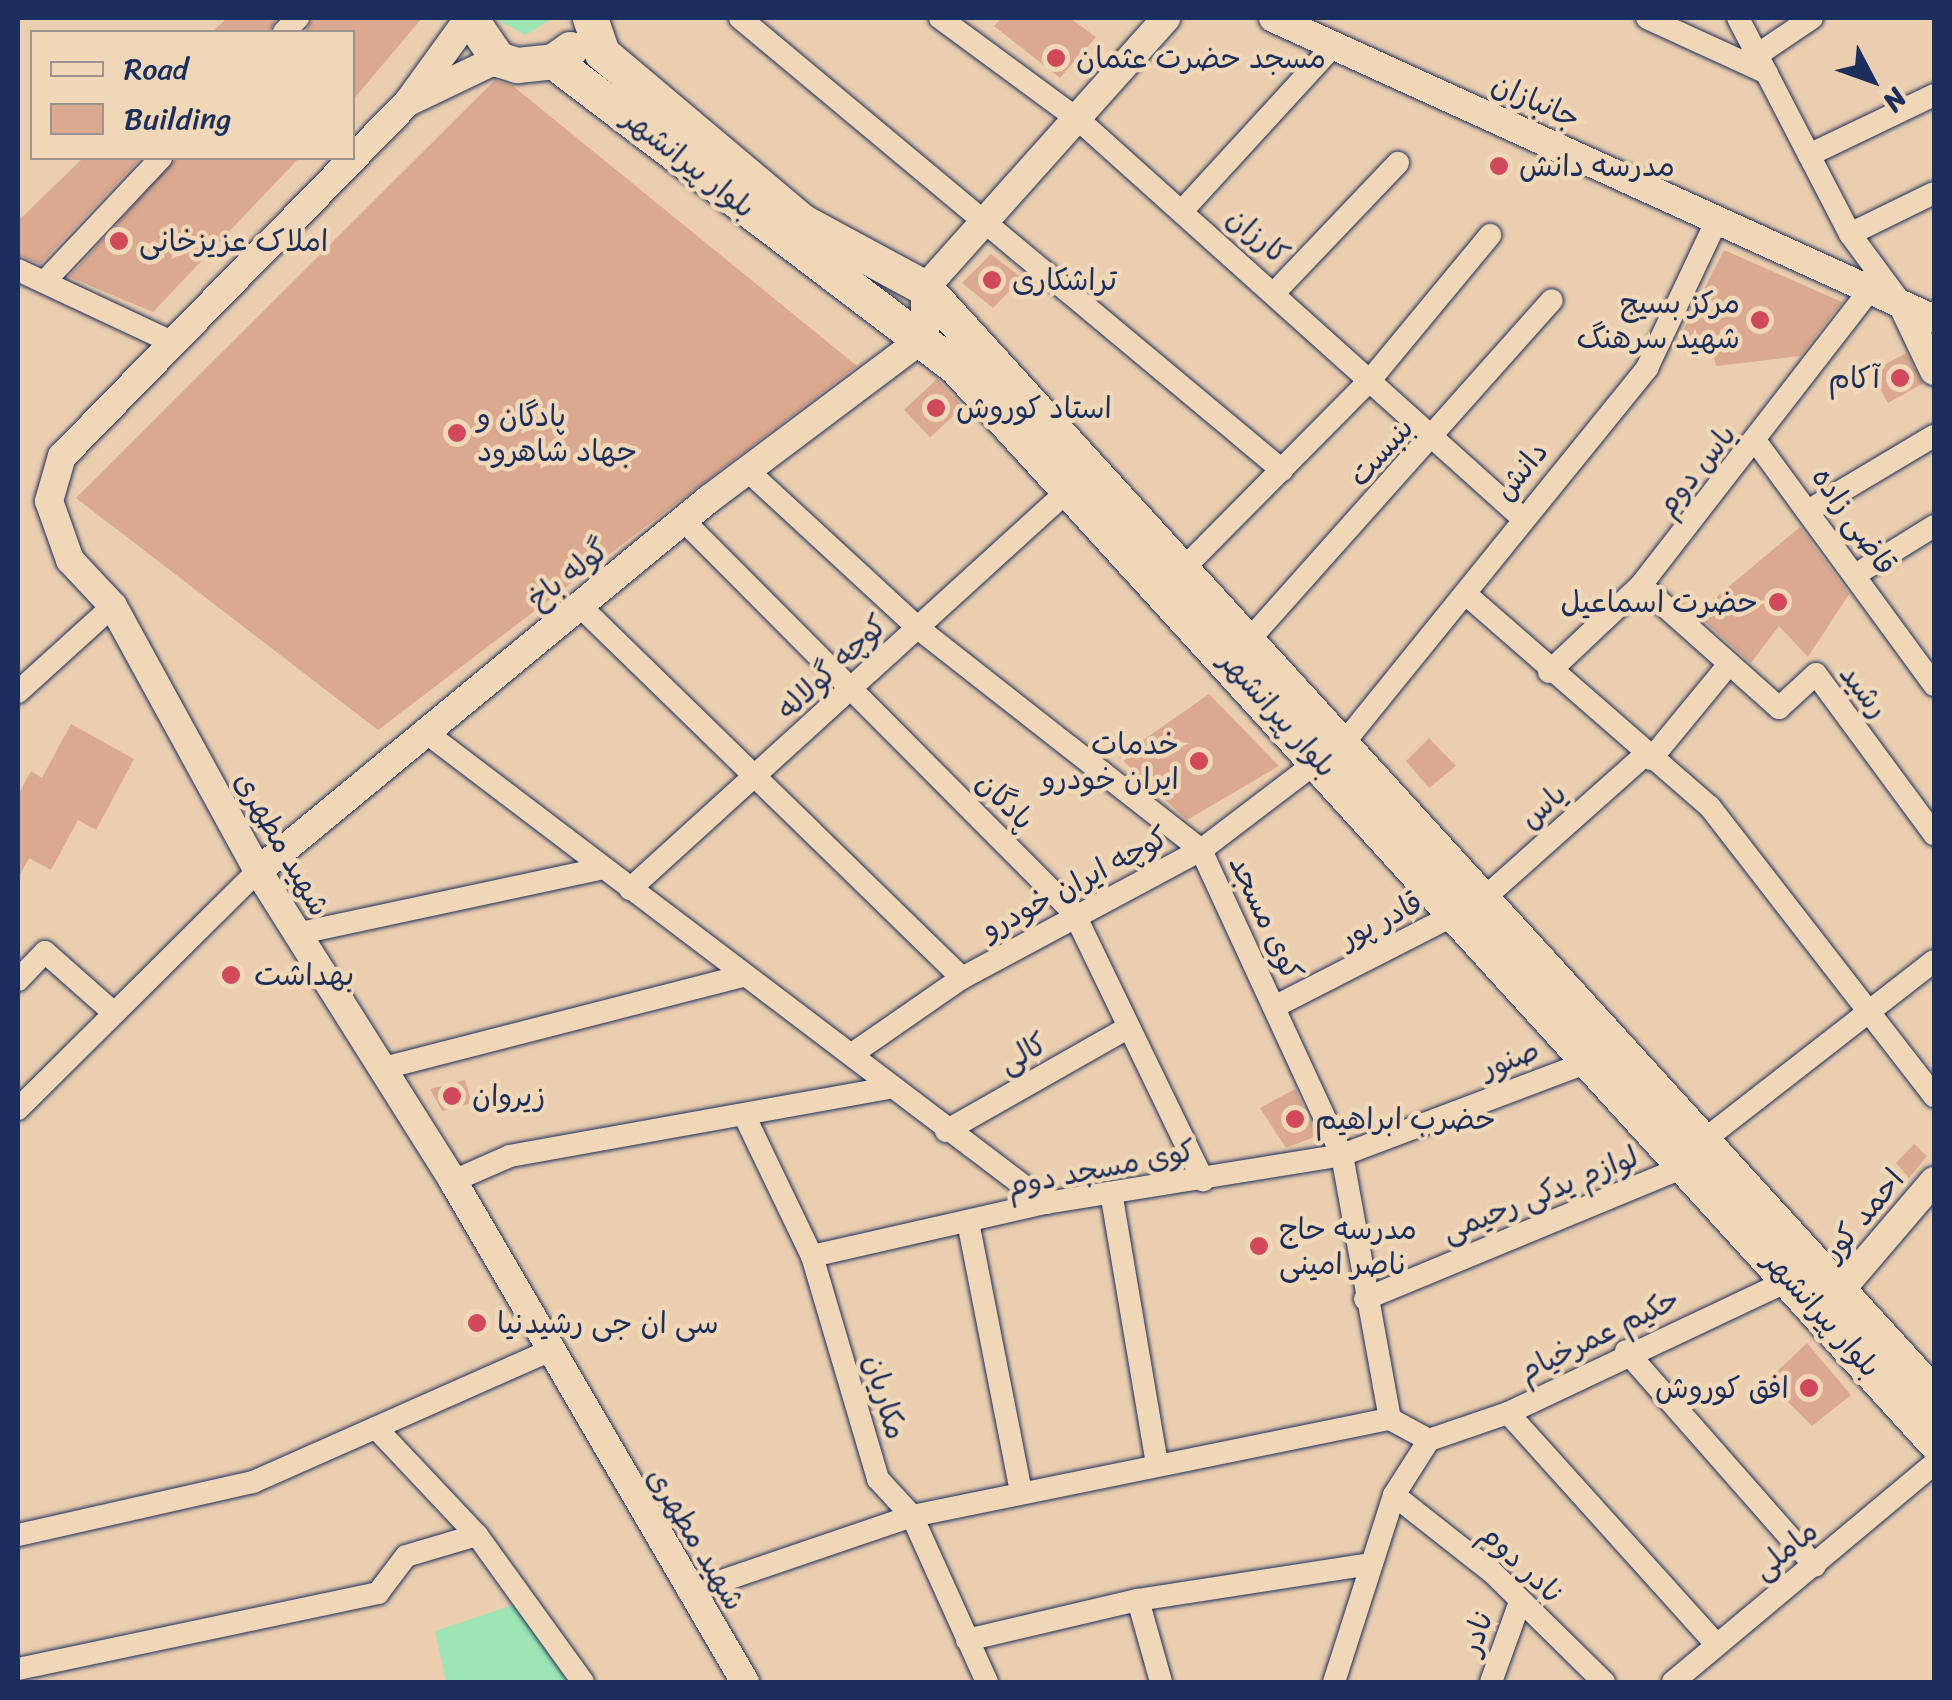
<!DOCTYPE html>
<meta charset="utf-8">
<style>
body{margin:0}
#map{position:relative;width:1952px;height:1700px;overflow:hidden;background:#ebceaf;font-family:Sriracha,"Playpen Sans Arabic",sans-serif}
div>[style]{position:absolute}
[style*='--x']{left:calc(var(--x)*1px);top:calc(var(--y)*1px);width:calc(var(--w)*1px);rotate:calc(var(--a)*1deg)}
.green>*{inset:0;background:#9de5b4}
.building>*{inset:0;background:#dba98f;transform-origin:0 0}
.roads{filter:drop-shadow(0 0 2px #1b2f5e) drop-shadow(0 0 2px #1b2f5e)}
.minor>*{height:22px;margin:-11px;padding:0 11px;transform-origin:11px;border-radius:11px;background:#efd7b7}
.tertiary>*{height:28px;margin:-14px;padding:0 14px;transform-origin:14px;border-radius:14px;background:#efd7b7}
.primary>*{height:35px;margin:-17.5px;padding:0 17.5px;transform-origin:17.5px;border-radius:17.5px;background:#efd7b7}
.dots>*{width:28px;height:28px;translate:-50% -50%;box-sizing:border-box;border:5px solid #efd7b7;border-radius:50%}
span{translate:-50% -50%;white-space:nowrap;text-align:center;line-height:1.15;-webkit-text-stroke:9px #efd7b7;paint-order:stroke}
.poi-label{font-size:30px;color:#1b2f5e}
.left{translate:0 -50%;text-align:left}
.right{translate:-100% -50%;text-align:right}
.street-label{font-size:30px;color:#1b2f5e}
.frame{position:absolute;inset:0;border:20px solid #1b2f5e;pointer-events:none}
.legend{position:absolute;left:30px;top:30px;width:325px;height:130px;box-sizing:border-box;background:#efd7b7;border:2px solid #9a9493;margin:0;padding:12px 18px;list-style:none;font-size:30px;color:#1b2f5e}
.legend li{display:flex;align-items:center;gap:20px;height:50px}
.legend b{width:50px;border:2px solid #9a9493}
.north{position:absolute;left:1822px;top:30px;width:100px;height:100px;-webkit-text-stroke:8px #efd7b7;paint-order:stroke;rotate:131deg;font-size:28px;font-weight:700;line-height:40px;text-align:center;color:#1b2f5e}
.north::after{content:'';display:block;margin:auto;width:35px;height:45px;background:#1b2f5e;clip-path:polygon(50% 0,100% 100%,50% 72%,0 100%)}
</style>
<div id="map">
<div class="green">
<div style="clip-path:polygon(495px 18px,553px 18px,525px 35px)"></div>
<div style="clip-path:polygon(516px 1604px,568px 1682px,446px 1682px,435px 1631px)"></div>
</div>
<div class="building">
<div style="clip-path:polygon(227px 18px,277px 18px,269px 32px,212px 32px)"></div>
<div style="clip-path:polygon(313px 18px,422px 18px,352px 101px,352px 32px,305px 32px)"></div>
<div style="clip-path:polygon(1002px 18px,1070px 18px,1096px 37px,1060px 78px,994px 26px)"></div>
<div style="clip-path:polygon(495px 80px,513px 86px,857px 366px,378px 730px,76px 498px)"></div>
<div style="clip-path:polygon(83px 158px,141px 158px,40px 264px,18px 255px,18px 221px)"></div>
<div style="clip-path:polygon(176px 158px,299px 158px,153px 312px,69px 277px)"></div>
<div style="clip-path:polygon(1724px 250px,1842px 302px,1800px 356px,1716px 366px,1710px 338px,1679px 339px)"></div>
<div style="clip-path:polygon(991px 254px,1022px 278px,993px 308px,962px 283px)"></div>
<div style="left:1906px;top:353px;width:35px;height:40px;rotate:61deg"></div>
<div style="left:937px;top:379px;width:38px;height:45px;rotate:47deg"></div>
<div style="clip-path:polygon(1800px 527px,1849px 594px,1808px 657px,1779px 626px,1751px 663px,1696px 614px)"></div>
<div style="clip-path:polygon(1209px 694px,1279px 766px,1187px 820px,1119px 757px)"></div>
<div style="clip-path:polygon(71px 724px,134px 759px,96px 830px,78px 820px,51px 870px,29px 858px,18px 878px,18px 795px,31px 771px,42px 778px)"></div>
<div style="clip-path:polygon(1429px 738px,1456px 766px,1429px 788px,1406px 761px)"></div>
<div style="clip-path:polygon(465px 1080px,472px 1103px,442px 1111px,430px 1089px)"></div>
<div style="clip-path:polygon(1295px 1089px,1317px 1136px,1286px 1148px,1260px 1108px)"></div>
<div style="clip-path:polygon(1914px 1144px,1927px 1156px,1909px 1178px,1896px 1163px)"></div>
<div style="clip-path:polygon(1807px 1343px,1851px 1395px,1812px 1426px,1767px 1381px)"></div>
</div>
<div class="roads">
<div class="minor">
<div style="--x:740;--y:18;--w:706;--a:39.83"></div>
<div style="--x:940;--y:18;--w:174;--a:36.3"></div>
<div style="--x:1080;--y:121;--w:593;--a:41.92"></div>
<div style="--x:1647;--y:18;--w:132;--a:24.6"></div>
<div style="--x:1738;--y:18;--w:243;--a:62.6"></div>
<div style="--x:1850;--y:234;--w:89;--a:53.6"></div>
<div style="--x:284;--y:32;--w:20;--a:-45"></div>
<div style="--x:1757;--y:55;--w:66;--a:-33.9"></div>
<div style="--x:1809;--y:155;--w:139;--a:-25.6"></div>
<div style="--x:1182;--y:211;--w:225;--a:-47.5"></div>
<div style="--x:1850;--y:234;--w:93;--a:-26"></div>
<div style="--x:18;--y:270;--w:172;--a:25.1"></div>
<div style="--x:45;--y:281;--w:169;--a:-46.7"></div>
<div style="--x:1276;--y:291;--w:177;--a:-46.4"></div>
<div style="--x:1757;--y:443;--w:300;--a:53.8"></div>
<div style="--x:749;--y:472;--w:230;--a:42.7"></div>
<div style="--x:918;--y:628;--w:360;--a:38.1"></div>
<div style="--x:1201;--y:850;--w:336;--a:65.2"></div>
<div style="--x:1342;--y:1155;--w:268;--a:79.7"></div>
<div style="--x:1390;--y:1419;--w:44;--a:28.3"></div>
<div style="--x:1813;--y:508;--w:141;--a:-30.8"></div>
<div style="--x:685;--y:522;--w:552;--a:45.15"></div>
<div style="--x:1074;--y:913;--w:297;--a:64.2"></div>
<div style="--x:1186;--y:566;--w:263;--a:-45.3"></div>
<div style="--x:1371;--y:379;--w:187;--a:-50.4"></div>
<div style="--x:1855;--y:575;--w:93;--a:-31.8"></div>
<div style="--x:1641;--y:585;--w:185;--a:41.7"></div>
<div style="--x:1779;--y:708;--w:50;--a:-42.6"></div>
<div style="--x:1816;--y:674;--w:199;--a:53.6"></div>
<div style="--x:1468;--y:596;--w:321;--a:41.1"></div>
<div style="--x:1710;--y:807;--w:366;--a:52.2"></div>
<div style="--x:581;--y:607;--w:532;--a:44.24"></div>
<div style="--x:1249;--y:640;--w:455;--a:-48.3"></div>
<div style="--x:1549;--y:672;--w:127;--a:-43.4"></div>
<div style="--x:1641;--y:585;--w:375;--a:-52.2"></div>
<div style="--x:18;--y:692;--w:128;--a:-42.2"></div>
<div style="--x:428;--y:734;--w:776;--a:37.19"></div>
<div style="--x:1342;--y:745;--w:485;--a:-51"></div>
<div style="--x:1647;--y:368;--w:166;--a:-64.7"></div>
<div style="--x:1651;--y:759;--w:123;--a:-50.6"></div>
<div style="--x:630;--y:889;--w:599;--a:-42.29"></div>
<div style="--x:296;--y:934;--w:310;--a:-12.1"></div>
<div style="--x:18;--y:980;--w:39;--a:-46"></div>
<div style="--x:45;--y:952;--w:92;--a:41.5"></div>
<div style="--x:1274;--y:1007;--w:233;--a:-27.1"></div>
<div style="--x:1481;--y:901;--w:220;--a:-41.7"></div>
<div style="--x:855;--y:1052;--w:130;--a:-34.7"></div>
<div style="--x:962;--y:978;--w:271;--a:-28.2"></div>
<div style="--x:1201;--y:850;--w:148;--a:-37.3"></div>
<div style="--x:380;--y:1069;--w:377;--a:-14.4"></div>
<div style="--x:18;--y:1109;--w:338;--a:-44.8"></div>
<div style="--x:745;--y:1117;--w:154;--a:64.3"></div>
<div style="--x:812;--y:1256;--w:233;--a:73.5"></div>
<div style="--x:878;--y:1479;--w:50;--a:47.4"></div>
<div style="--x:912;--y:1516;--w:182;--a:65.7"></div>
<div style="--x:946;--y:1131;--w:210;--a:-29.6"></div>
<div style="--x:1704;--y:1140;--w:291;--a:-37.9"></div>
<div style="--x:453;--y:1181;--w:62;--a:-23.7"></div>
<div style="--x:510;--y:1156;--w:384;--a:-10.2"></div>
<div style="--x:1112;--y:1198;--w:269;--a:80.4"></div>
<div style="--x:969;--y:1227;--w:271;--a:78.9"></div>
<div style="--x:812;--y:1256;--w:240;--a:-12.8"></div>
<div style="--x:1046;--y:1203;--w:300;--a:-9.2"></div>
<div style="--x:1342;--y:1155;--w:263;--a:-20.7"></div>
<div style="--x:1365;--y:1299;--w:343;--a:-22.5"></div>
<div style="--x:1626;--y:1351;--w:286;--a:48.7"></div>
<div style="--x:1508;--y:1413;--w:309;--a:48"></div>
<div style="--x:376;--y:1428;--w:147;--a:46.7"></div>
<div style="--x:477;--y:1535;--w:181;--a:54.2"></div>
<div style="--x:1429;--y:1440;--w:83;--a:-18.9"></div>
<div style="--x:1508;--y:1413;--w:315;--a:-25.3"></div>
<div style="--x:1394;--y:1495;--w:125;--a:38.2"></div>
<div style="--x:1492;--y:1572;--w:157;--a:44.5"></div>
<div style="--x:18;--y:1535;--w:241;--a:-12.7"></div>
<div style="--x:253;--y:1482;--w:323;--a:-23.9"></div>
<div style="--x:689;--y:1592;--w:236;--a:-18.8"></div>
<div style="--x:912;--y:1516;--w:488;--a:-11.5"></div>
<div style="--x:1138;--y:1600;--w:85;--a:74.3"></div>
<div style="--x:967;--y:1640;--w:176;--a:-13.2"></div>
<div style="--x:1138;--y:1600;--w:235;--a:-8.8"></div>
<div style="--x:18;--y:1669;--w:368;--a:-11.9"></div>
<div style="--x:378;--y:1593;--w:46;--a:-52.9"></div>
<div style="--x:406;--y:1556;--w:74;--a:-16.5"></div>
<div style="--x:1334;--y:1682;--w:196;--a:-72.2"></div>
<div style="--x:1394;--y:1495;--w:65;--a:-57.5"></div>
<div style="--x:1491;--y:1682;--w:85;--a:-70.1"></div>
<div style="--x:1673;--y:1682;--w:340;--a:-39.9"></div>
</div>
<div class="tertiary">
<div style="--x:469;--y:18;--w:104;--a:126"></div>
<div style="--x:408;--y:102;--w:100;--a:-25.5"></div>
<div style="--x:1273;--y:18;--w:726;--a:24.48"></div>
<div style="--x:408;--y:102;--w:495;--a:134.3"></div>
<div style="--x:62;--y:456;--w:47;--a:106.1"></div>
<div style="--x:49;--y:501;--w:63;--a:70.4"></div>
<div style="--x:70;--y:560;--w:63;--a:46.9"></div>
<div style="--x:113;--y:606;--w:302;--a:61.3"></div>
<div style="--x:258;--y:871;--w:366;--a:57.8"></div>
<div style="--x:453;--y:1181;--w:580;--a:59.76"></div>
<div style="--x:1903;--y:306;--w:72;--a:64.5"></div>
<div style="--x:258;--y:871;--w:585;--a:-39.52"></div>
<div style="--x:709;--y:499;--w:270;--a:-36.9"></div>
<div style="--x:925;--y:337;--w:49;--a:-90"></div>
<div style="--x:925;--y:288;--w:362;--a:-48.2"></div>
<div style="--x:1828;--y:1305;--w:163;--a:-49.5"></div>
</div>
<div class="primary">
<div style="--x:470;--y:18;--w:50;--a:55.7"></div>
<div style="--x:498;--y:59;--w:20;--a:18"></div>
<div style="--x:517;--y:65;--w:36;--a:-6"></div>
<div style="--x:553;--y:61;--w:21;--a:-35"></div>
<div style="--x:590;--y:18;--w:37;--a:71"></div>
<div style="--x:602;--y:53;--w:263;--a:40.1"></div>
<div style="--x:803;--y:222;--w:139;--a:28.4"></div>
<div style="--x:925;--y:288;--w:1498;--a:47.65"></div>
<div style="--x:553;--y:61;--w:506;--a:37.21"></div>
<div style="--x:956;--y:367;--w:1453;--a:47.68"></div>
</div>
</div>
<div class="dots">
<div style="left:1056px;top:58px;background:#d1495b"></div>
<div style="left:1499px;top:166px;background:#d1495b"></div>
<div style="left:119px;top:241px;background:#d1495b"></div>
<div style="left:992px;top:280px;background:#d1495b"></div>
<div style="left:1760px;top:320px;background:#d1495b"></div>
<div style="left:1900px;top:378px;background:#d1495b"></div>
<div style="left:936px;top:408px;background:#d1495b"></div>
<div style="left:457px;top:433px;background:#d1495b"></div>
<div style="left:1778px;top:602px;background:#d1495b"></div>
<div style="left:1199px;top:761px;background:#d1495b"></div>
<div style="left:231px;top:975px;background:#d1495b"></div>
<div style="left:452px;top:1096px;background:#d1495b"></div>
<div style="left:1295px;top:1119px;background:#d1495b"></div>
<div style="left:1259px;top:1246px;background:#d1495b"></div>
<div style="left:477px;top:1323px;background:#d1495b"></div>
<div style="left:1809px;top:1388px;background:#d1495b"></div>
</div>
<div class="poi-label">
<span class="left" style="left:1076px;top:58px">مسجد حضرت عثمان</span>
<span class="left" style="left:1519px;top:166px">مدرسه دانش</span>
<span class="left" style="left:139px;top:241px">املاک عزیزخانی</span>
<span class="left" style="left:1012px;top:280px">تراشکاری</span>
<span class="right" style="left:1740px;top:320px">مرکز بسیج<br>شهید سرهنگ</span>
<span class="right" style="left:1880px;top:378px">آکام</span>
<span class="left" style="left:956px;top:408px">استاد کوروش</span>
<span class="left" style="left:477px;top:433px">پادگان و<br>جهاد شاهرود</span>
<span class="right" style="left:1758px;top:602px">حضرت اسماعیل</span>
<span class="right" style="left:1179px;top:761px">خدمات<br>ایران خودرو</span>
<span class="left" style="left:254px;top:975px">بهداشت</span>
<span class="left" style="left:472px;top:1096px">زیروان</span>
<span class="left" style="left:1315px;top:1119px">حضرب ابراهیم</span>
<span class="left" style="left:1279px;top:1246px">مدرسه حاج<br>ناصر امینی</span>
<span class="left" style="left:497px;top:1323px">سی ان جی رشیدنیا</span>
<span class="right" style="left:1789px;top:1388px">افق کوروش</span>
</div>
<div class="street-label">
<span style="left:1536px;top:101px;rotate:24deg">جانبازان</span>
<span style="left:689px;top:163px;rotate:38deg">بلوار پیرانشهر</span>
<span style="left:1258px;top:236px;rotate:40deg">کارزان</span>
<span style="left:1381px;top:452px;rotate:-48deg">بنبست</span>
<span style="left:1696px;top:470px;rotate:-51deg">یاس دوم</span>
<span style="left:1521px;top:471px;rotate:-51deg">دانش</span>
<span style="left:1854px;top:521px;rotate:55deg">قاضی زاده</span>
<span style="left:568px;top:574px;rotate:-38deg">گوله باخ</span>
<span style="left:832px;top:667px;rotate:-43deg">کوچه گولاله</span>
<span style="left:1864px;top:691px;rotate:52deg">رشید</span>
<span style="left:1278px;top:714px;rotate:48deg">بلوار پیرانشهر</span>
<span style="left:1005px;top:801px;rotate:45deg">پادگان</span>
<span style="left:1543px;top:806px;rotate:-42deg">یاس</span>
<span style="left:282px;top:844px;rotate:60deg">شهید مطهری</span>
<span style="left:1075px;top:883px;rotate:-28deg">کوچه ایران خودرو</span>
<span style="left:1266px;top:918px;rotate:65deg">کوی مسجد</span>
<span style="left:1381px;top:920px;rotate:-27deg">قادر پور</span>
<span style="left:1023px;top:1053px;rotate:-30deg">کالی</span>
<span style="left:1510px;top:1059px;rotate:-21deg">صنور</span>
<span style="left:1101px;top:1168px;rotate:-11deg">کوی مسجد دوم</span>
<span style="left:1540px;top:1194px;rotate:-22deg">لوازم یدکی رحیمی</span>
<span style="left:1863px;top:1215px;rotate:-50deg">احمد کور</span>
<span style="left:1822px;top:1314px;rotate:48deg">بلوار پیرانشهر</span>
<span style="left:1599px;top:1335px;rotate:-26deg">حکیم عمرخیام</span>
<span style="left:885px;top:1397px;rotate:74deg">مکاریان</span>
<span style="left:696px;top:1539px;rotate:59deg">شهید مطهری</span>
<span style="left:1785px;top:1550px;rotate:-39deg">ماملی</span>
<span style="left:1522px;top:1564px;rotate:43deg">نادر دوم</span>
<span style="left:1477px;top:1632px;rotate:-70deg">نادر</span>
</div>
<div class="frame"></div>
<ul class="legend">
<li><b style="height:12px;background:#efd7b7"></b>Road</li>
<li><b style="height:28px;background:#dba98f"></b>Building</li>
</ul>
<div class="north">N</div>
</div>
